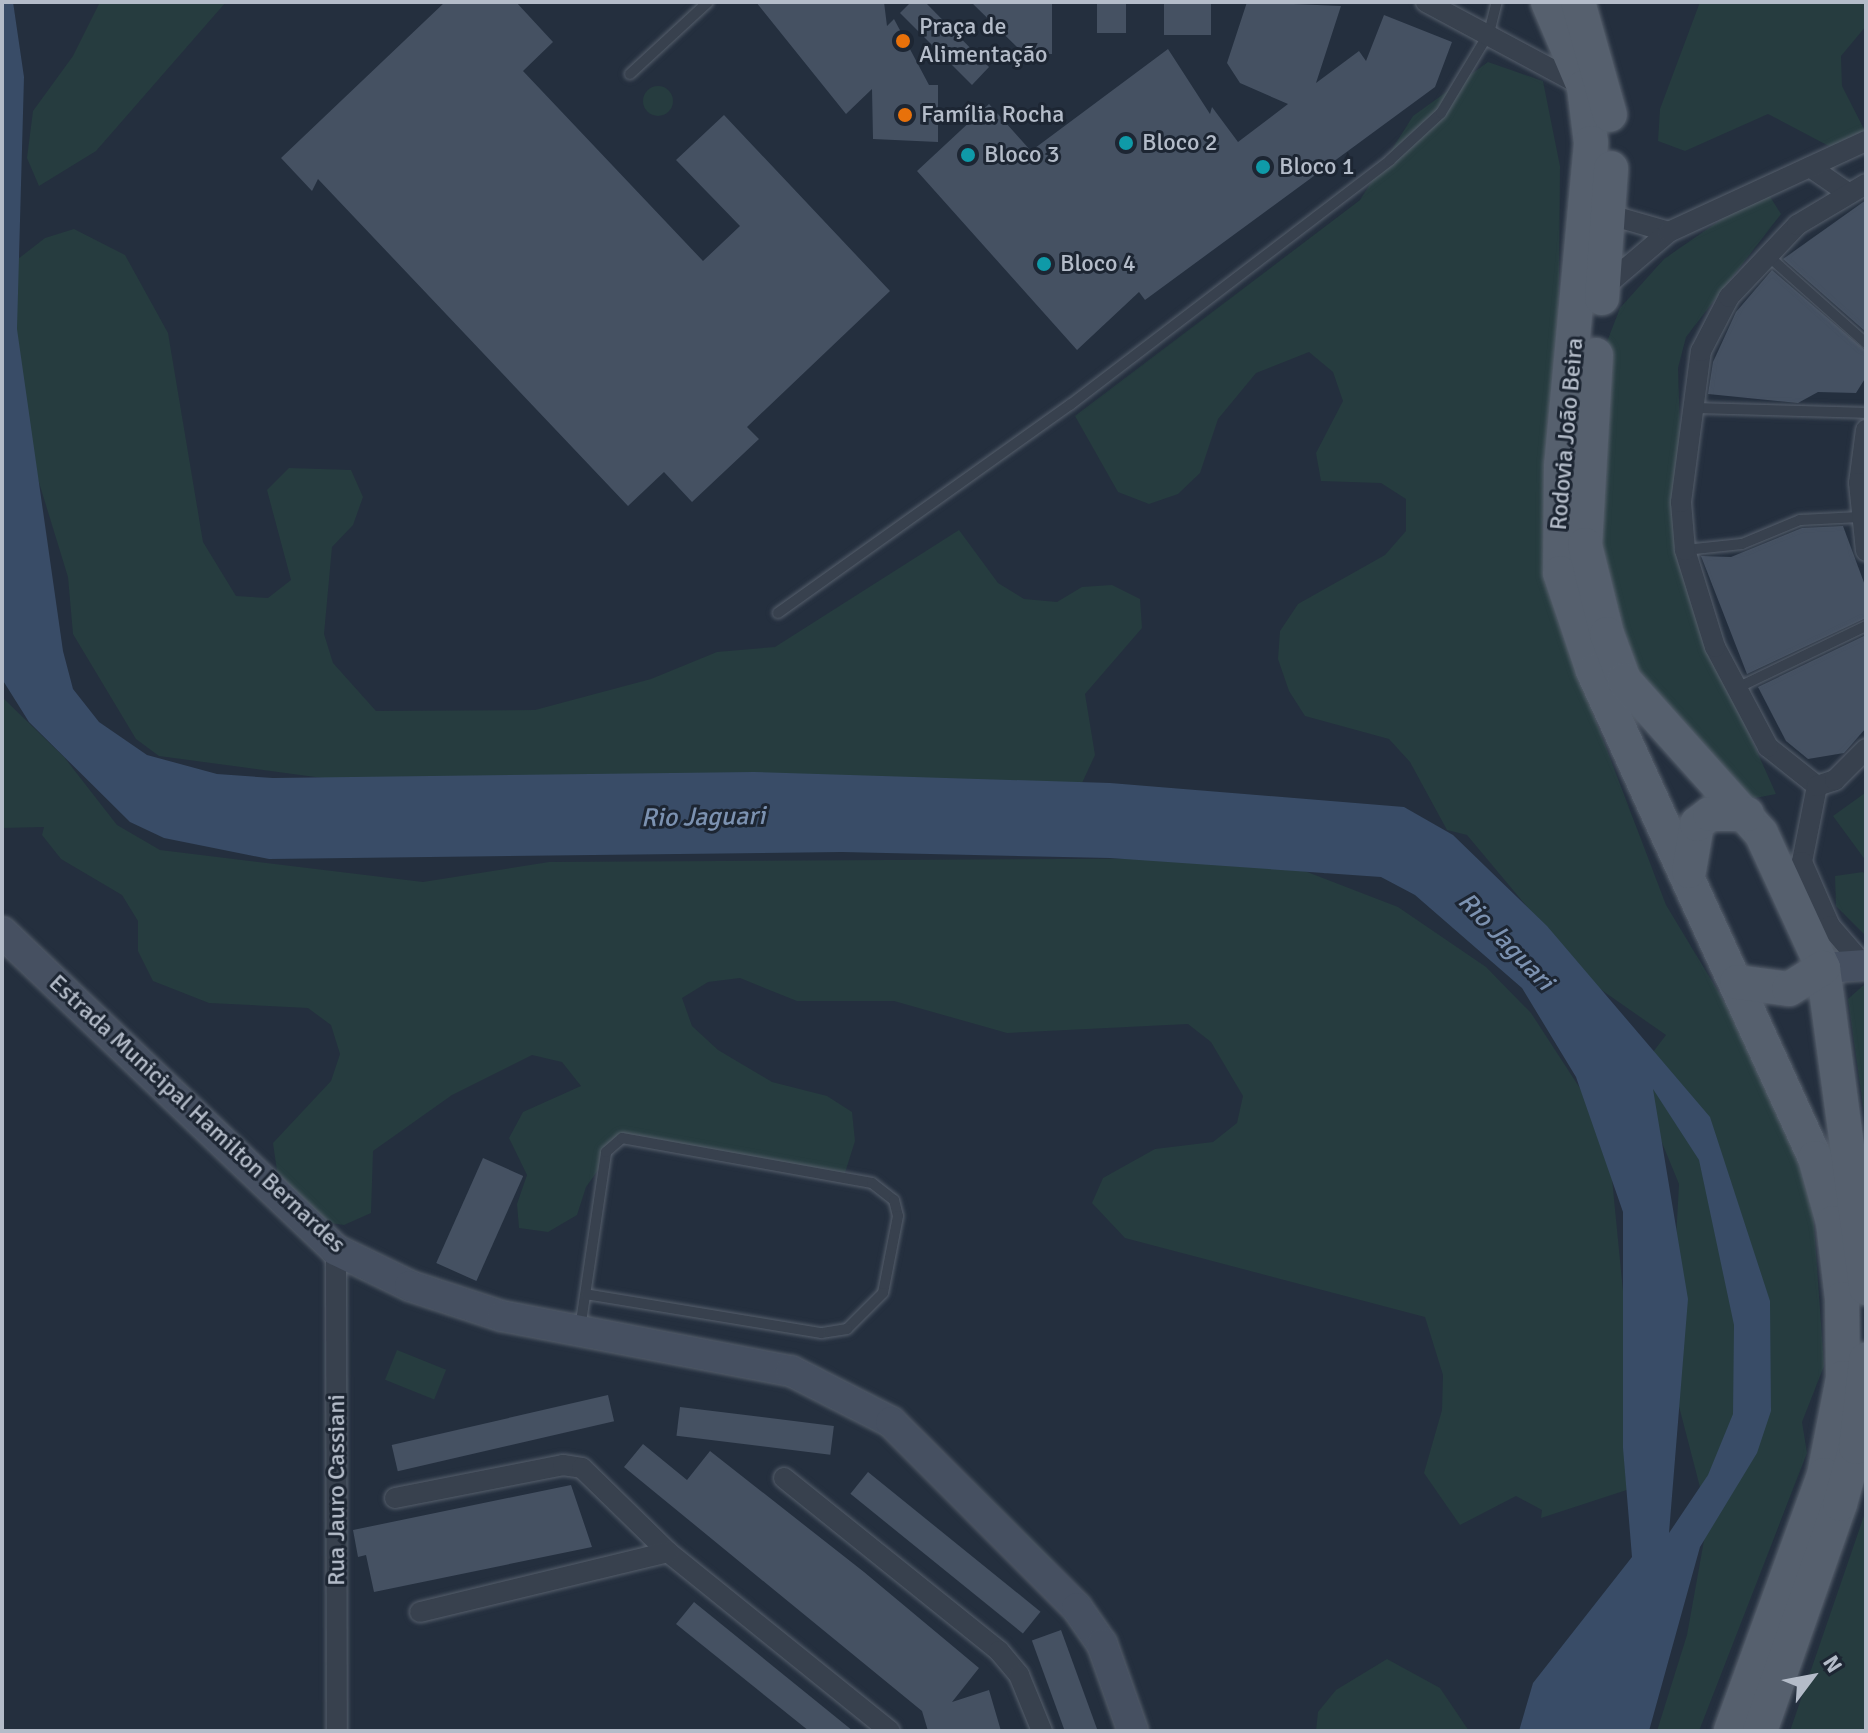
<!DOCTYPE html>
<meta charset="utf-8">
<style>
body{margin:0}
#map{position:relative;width:1868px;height:1733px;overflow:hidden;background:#242f3e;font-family:Signika,sans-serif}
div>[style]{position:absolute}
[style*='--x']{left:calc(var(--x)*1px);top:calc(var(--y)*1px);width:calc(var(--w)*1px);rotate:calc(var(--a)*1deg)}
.green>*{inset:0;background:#263c3f;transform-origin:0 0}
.round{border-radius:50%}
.water>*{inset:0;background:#394c67}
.building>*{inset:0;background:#455162;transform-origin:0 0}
.roads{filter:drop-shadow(0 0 2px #565f6c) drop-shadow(0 0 2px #565f6c)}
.lane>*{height:10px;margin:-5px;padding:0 5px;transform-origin:5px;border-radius:5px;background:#38414e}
.street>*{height:20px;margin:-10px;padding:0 10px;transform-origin:10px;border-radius:10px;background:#38414e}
.secondary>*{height:30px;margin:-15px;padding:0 15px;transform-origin:15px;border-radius:15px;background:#465061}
.primary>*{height:34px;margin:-17px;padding:0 17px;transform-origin:17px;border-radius:17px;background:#56606e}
.dots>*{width:22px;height:22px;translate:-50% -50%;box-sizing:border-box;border:4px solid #1d2633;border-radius:50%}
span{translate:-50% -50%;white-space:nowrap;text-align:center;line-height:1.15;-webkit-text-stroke:6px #1d2633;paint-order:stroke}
.poi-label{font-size:24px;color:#b4bcc9}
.left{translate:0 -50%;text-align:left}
.street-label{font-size:24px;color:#b4bcc9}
.water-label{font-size:26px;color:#7c92b1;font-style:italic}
.frame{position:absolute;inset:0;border:4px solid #b4bcc9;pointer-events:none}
.north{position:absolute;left:1772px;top:1637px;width:80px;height:80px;-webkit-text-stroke:6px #1d2633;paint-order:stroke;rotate:58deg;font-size:22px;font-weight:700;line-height:32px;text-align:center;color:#b4bcc9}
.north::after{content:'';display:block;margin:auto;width:28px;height:36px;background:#b4bcc9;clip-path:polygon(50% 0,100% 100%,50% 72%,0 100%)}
</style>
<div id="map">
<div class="green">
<div style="clip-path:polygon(100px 2px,226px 2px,96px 151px,39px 186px,27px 158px,33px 111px,73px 56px)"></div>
<div style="clip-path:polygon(1700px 2px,1866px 2px,1866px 26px,1841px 56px,1842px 86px,1866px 133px,1844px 154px,1768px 114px,1685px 151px,1658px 141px,1660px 109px)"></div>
<div style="clip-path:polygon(1488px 62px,1543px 81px,1560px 166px,1556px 616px,1666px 905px,1808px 1140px,1824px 1366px,1802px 1422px,1807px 1453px,1699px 1731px,1657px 1731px,1687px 1635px,1708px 1518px,1669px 1368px,1679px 1184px,1653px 1121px,1647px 1060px,1666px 1035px,1590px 982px,1467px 835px,1447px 830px,1410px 762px,1389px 739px,1305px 716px,1289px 691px,1278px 659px,1280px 631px,1298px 604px,1385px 555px,1406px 531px,1406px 499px,1381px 483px,1321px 481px,1316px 453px,1343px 401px,1333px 372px,1309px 352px,1256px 373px,1218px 419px,1200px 473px,1178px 494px,1149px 504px,1118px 492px,1075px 416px,1360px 200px,1413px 116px)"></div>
<div class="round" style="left:643px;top:86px;width:30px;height:30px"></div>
<div style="clip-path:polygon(1765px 189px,1781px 214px,1686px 337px,1678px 368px,1683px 526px,1738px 709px,1776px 794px,1745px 800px,1628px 671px,1593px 545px,1598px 365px,1620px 308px,1664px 259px)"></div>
<div style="clip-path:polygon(74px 229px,125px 255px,168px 333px,203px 542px,236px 596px,268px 598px,291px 580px,267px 490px,289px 468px,351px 470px,363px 497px,353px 525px,332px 547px,324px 634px,333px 663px,376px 711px,535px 710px,651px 679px,717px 652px,775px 647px,959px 530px,998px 583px,1024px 599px,1057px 602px,1082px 587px,1112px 585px,1140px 599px,1142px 628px,1085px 694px,1095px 755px,1082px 783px,486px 800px,159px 756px,136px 739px,73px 634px,68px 577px,6px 375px,2px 313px,18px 259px,45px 238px)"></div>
<div style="clip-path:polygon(2px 697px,64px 757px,117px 825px,160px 850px,423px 882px,549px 862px,1250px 858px,1289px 865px,1398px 907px,1486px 967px,1531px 1013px,1600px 1119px,1609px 1148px,1642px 1485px,1541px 1518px,1542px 1510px,1516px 1496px,1460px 1525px,1424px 1473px,1442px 1410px,1443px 1375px,1425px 1317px,1125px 1238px,1092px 1203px,1103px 1178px,1155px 1149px,1213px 1142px,1237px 1123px,1243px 1096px,1211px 1042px,1188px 1024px,1007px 1033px,894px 1001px,797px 1001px,740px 978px,708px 982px,682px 998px,692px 1026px,718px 1050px,772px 1082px,827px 1096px,852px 1112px,855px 1141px,844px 1176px,619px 1141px,586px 1187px,577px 1215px,548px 1232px,519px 1228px,517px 1204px,527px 1175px,509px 1138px,523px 1112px,581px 1086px,562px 1062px,532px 1055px,452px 1095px,373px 1151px,371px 1213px,344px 1225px,316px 1221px,277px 1171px,273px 1143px,331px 1081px,340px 1054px,331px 1025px,308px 1008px,209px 1003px,153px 981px,138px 951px,138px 921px,122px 895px,61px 859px,42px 835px,44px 827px,2px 828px)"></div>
<div style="clip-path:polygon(1865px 793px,1866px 794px,1866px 861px,1833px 816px)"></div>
<div style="clip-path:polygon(1863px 872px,1866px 876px,1866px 936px,1836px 906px,1835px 876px)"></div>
<div style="clip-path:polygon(1866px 983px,1866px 1127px,1848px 999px)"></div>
<div style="left:397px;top:1350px;width:53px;height:32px;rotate:22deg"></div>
<div style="clip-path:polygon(1866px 1508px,1866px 1731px,1790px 1731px,1866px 1510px)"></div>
<div style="clip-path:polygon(1387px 1659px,1440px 1688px,1469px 1731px,1316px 1731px,1318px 1712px,1336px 1690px)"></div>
</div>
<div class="water">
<div style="clip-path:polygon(evenodd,2px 2px,13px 2px,24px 77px,17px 329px,63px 651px,73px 689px,99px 722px,147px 755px,217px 774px,273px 778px,754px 772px,1110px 783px,1404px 807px,1453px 835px,1547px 926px,1710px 1117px,1770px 1301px,1771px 1411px,1757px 1453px,1700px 1547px,1649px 1731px,1519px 1731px,1533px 1683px,1632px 1557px,1623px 1448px,1623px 1212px,1576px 1077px,1522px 988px,1415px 895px,1381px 877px,1110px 858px,842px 852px,269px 859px,164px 838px,130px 822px,29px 722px,2px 679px,2px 2px,1653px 1089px,1699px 1160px,1734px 1325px,1733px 1414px,1708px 1475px,1669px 1533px,1688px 1299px,1653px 1089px)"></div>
</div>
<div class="building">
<div style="clip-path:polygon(445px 2px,516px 2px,553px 42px,523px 71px,703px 261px,740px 226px,676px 160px,724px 115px,890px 291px,747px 427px,759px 439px,692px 502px,664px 472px,628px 506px,318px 179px,312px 191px,281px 158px)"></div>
<div style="clip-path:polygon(756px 2px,884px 2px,887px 26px,894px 19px,929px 85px,938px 85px,938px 142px,873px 139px,872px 89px,846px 114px)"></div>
<div style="clip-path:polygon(911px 2px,925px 2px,989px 67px,972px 85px,900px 13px)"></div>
<div style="clip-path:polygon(971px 2px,1052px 2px,1052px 54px,1024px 54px)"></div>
<div style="left:1097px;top:2px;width:29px;height:31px"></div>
<div style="left:1164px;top:2px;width:47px;height:33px"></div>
<div style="clip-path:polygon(1247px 2px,1341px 6px,1316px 83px,1359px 51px,1366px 61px,1384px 15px,1452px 42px,1435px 87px,1145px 300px,1139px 292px,1077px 350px,917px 171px,989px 104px,1031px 151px,1168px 49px,1210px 114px,1212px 107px,1238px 142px,1288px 104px,1240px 83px,1227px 63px)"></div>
<div style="clip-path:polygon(1866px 200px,1866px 332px,1783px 259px)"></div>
<div style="clip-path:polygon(1772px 270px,1866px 351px,1866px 377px,1856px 393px,1818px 392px,1798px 403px,1708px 394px,1713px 362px,1736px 312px)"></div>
<div style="clip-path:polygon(1843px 526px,1866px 588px,1866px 618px,1747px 674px,1701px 556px,1731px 557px,1802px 528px)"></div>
<div style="clip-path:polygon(1866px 635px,1866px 728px,1844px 753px,1808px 759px,1786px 741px,1758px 687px)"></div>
<div style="left:483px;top:1158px;width:44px;height:115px;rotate:24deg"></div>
<div style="left:608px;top:1395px;width:27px;height:222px;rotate:77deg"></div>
<div style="left:680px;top:1407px;width:155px;height:29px;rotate:7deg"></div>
<div style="clip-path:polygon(643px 1444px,687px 1480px,710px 1451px,864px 1572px,979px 1668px,952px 1702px,989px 1690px,1001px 1731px,928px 1731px,922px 1711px,624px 1467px)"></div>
<div style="left:868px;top:1472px;width:222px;height:28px;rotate:39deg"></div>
<div style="clip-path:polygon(571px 1485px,592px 1547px,374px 1592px,366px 1555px,358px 1557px,353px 1530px)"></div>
<div style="clip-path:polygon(694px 1602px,853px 1731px,809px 1731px,676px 1624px)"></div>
<div style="left:1061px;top:1630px;width:108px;height:31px;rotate:70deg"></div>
</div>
<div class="roads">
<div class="lane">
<div style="--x:630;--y:74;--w:106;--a:-42.7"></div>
<div style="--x:1766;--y:254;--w:134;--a:41.7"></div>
<div style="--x:1692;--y:408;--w:174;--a:1.6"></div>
<div style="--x:1685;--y:550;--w:57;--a:-6"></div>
<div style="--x:1742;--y:544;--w:63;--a:-22.5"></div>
<div style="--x:1800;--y:520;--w:60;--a:-2.9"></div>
<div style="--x:778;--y:613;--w:359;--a:-35.5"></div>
<div style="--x:1070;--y:405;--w:403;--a:-37.4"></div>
<div style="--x:1390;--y:160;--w:69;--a:-42.7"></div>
<div style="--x:1441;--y:113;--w:93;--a:-59"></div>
<div style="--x:1489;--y:33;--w:32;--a:-76"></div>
<div style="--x:1737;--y:688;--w:143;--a:-25.7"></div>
<div style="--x:580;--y:1329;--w:179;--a:-81.6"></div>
<div style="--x:606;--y:1152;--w:21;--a:-41"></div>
<div style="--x:622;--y:1138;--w:254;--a:10.2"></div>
<div style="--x:872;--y:1183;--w:28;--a:38"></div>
<div style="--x:894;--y:1200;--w:16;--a:76"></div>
<div style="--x:898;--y:1216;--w:78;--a:101"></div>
<div style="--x:883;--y:1293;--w:51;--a:135"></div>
<div style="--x:847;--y:1329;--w:26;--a:171"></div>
<div style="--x:821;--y:1333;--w:238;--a:-170.6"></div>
</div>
<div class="street">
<div style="--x:1426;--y:2;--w:176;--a:28.2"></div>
<div style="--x:1810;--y:167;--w:46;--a:34.4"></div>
<div style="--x:1610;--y:215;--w:61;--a:16.1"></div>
<div style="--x:1603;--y:288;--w:87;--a:-40.3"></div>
<div style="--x:1669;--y:232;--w:217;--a:-24.8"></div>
<div style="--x:1866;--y:430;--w:53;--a:97.5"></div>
<div style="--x:1859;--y:483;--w:68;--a:84.1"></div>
<div style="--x:1817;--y:786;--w:63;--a:-141.5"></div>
<div style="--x:1768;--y:747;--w:113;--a:-117.9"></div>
<div style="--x:1715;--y:647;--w:102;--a:-107.2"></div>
<div style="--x:1685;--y:550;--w:48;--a:-94.8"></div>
<div style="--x:1681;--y:502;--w:152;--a:-82.5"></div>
<div style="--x:1701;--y:351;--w:61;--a:-62.6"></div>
<div style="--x:1729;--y:297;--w:99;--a:-46.6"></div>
<div style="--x:1797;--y:225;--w:80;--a:-30.7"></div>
<div style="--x:1817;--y:786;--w:77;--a:101.2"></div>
<div style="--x:1802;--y:862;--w:70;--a:66.4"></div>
<div style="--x:1830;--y:926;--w:48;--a:49.3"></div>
<div style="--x:1817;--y:786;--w:19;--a:-18"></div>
<div style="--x:1835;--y:780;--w:44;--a:-45"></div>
<div style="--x:336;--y:1250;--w:481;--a:89.9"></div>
<div style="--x:784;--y:1478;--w:276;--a:38.8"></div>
<div style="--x:999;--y:1651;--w:31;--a:50"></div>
<div style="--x:1019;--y:1675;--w:61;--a:67.7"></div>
<div style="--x:395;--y:1498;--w:171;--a:-11.1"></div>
<div style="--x:563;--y:1465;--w:19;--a:9"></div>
<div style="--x:582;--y:1468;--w:120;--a:44.3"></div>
<div style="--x:668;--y:1552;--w:285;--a:38.9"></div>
<div style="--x:420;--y:1612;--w:255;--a:-13.6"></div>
</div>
<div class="secondary">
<div style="--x:2;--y:932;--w:461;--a:43.6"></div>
<div style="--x:336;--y:1250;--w:82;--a:25.9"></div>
<div style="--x:410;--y:1286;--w:97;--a:18.1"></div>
<div style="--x:502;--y:1316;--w:294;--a:10.8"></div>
<div style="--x:791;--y:1371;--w:112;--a:27"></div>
<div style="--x:891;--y:1422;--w:263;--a:45"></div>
<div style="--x:1077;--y:1608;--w:44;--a:55.2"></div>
<div style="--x:1102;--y:1644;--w:92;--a:70.4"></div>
<div style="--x:1823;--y:968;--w:43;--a:-4"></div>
</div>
<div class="primary">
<div style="--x:1548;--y:2;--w:92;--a:67"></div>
<div style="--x:1584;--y:87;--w:56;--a:82.9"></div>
<div style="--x:1591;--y:143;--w:323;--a:95.3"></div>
<div style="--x:1561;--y:465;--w:108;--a:90.5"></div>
<div style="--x:1560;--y:573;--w:103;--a:71.4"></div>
<div style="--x:1593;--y:671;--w:535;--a:65.49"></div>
<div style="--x:1815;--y:1158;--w:67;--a:74.5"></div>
<div style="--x:1833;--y:1223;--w:77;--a:83.2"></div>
<div style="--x:1842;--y:1299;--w:79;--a:89.3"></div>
<div style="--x:1843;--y:1378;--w:99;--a:101.1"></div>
<div style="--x:1824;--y:1475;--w:272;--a:110"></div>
<div style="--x:1578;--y:2;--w:117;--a:74.2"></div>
<div style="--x:1602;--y:298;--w:130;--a:-86"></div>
<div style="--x:1596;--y:355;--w:190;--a:93.3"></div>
<div style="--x:1585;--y:545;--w:92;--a:76.1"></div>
<div style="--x:1607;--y:634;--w:49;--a:69.7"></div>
<div style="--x:1624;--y:680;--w:205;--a:48.2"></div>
<div style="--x:1761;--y:833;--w:149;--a:65.3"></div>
<div style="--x:1823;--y:968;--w:323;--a:82.3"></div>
<div style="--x:1689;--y:871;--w:48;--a:-80.3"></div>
<div style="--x:1697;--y:824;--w:16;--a:-38"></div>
<div style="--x:1710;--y:814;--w:37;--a:0"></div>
<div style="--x:1737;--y:982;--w:52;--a:7.7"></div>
<div style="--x:1789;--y:989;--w:40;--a:-32"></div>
<div style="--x:1760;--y:1731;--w:241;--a:-70.6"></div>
<div style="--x:1840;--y:1504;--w:59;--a:-74.3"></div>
<div style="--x:1856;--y:1447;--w:88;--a:-83.4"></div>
</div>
</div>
<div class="dots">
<div style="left:903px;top:41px;background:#e8710a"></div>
<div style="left:905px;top:115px;background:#e8710a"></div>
<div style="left:1126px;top:143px;background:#0f9aa8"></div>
<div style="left:968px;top:155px;background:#0f9aa8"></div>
<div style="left:1263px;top:167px;background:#0f9aa8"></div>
<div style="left:1044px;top:264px;background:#0f9aa8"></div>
</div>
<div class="poi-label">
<span class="left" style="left:919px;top:41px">Praça de<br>Alimentação</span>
<span class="left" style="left:921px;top:115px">Família Rocha</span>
<span class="left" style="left:1142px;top:143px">Bloco 2</span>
<span class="left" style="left:984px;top:155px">Bloco 3</span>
<span class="left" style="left:1279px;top:167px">Bloco 1</span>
<span class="left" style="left:1060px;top:264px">Bloco 4</span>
</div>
<div class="street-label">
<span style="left:1567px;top:434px;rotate:-85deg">Rodovia João Beira</span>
<span style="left:197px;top:1114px;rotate:43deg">Estrada Municipal Hamilton Bernardes</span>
<span style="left:337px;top:1490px;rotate:-90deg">Rua Jauro Cassiani</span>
</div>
<div class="water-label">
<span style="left:703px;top:818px;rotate:-1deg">Rio Jaguari</span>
<span style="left:1505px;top:942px;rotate:46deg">Rio Jaguari</span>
</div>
<div class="frame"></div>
<div class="north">N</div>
</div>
